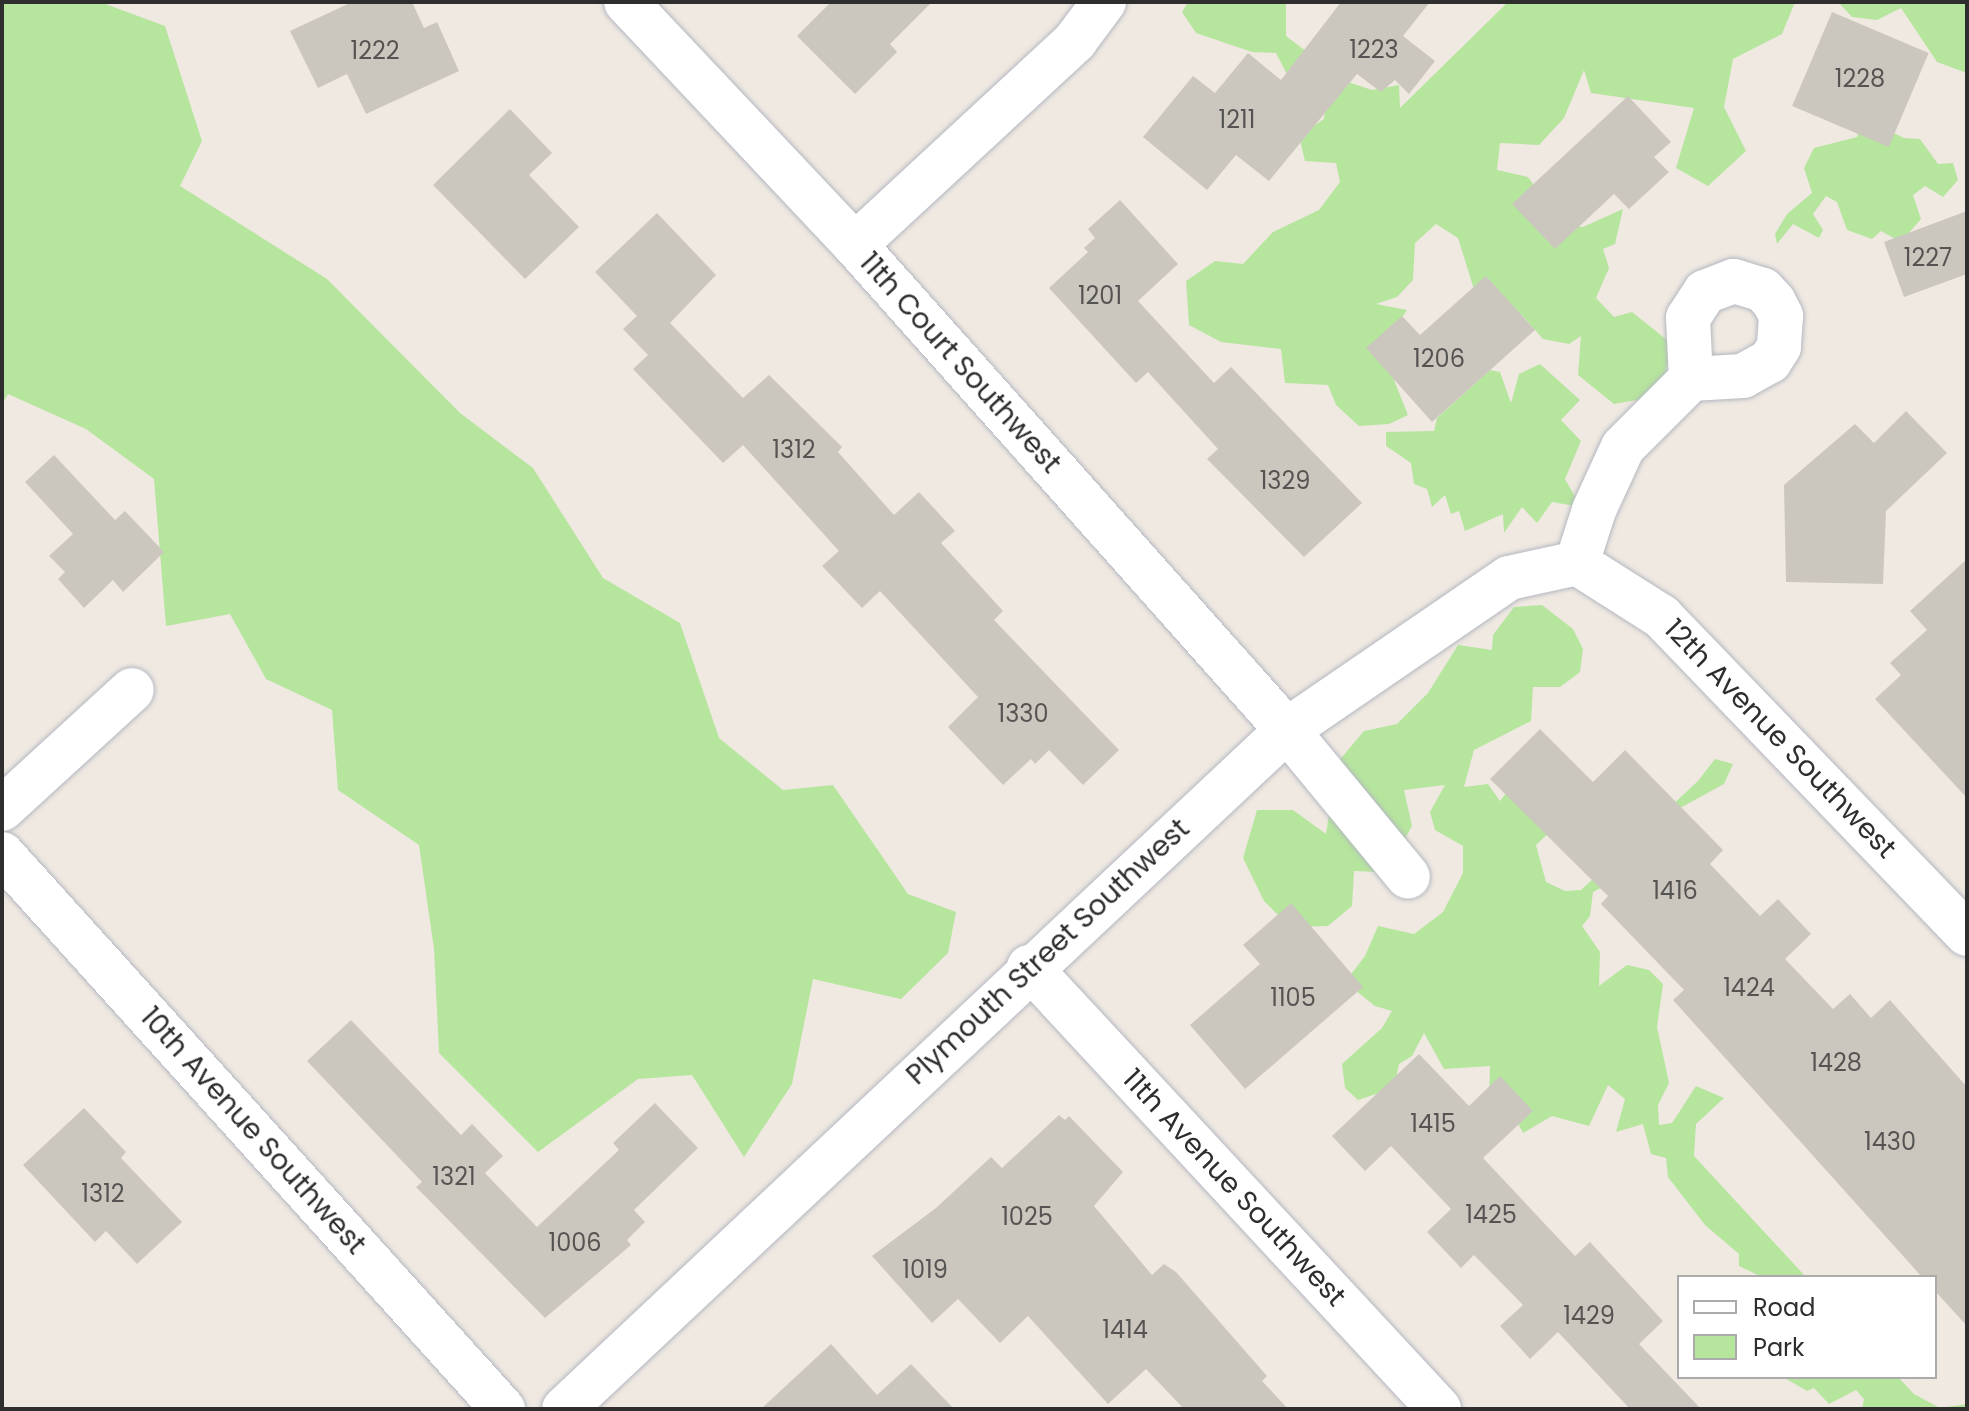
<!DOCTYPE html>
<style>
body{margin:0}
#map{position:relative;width:1969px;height:1411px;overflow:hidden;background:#efe9e1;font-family:Poppins,sans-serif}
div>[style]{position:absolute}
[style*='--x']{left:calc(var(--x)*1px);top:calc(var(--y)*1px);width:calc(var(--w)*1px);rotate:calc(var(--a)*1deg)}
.green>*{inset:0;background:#b6e59e}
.building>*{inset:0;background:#cbc7bf;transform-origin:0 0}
.roads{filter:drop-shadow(0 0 2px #b4b7c1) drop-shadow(0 0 2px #b4b7c1)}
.minor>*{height:44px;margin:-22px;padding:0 22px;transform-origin:22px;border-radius:22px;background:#fff}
span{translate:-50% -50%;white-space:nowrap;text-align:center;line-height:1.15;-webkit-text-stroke:6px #fff;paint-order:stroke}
.number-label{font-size:24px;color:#555452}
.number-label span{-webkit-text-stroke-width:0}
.street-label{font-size:28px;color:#2e2e2e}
.frame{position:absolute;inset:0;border:4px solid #2e2e2e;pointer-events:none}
.legend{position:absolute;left:1677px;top:1275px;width:260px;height:104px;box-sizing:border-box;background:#fff;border:2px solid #ababab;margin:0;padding:10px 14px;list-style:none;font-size:24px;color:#2e2e2e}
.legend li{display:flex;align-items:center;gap:16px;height:40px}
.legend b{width:40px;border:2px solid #ababab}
</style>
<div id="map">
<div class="green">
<div style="clip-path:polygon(2px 2px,100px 2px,165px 26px,202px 141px,180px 186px,327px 279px,460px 413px,533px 468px,603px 578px,680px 623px,719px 738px,783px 790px,833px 785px,908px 894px,956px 912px,948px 953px,901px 999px,813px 979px,792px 1084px,744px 1157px,692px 1075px,638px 1079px,538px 1152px,439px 1053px,434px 949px,419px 845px,338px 790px,332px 710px,266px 679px,230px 614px,166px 626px,154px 479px,86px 429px,8px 394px,2px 404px)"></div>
<div style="clip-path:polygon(1188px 2px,1286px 2px,1286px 36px,1345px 81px,1372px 90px,1399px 85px,1400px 108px,1508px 2px,1795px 2px,1782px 34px,1733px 59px,1724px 107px,1746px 151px,1708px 186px,1676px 168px,1694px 108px,1591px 93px,1584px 70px,1564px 118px,1539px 145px,1500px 143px,1497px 170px,1528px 177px,1563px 225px,1583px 227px,1623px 209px,1615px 244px,1603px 249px,1609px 268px,1596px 298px,1614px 317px,1632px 312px,1672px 344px,1660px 396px,1614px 404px,1578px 375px,1581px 336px,1569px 344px,1543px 339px,1521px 314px,1482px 315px,1458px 238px,1436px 224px,1415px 243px,1413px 280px,1397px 297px,1376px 304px,1407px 310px,1392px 333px,1394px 380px,1408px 415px,1389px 424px,1359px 426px,1336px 405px,1328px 385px,1285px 383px,1281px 349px,1221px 342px,1189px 325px,1186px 281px,1215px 261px,1243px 264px,1273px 232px,1319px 210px,1340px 182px,1336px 163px,1305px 161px,1299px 136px,1324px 119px,1325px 106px,1292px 84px,1276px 53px,1252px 52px,1196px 33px,1182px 12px)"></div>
<div style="clip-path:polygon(1838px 2px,1967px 2px,1967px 73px,1937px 62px,1901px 8px,1877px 20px,1852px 17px)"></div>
<div style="clip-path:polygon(1863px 118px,1904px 138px,1920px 139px,1938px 164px,1953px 163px,1958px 180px,1943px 197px,1925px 186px,1913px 195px,1921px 219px,1901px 242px,1881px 231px,1872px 239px,1847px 230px,1837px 202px,1826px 196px,1813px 214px,1823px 230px,1819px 238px,1793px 224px,1777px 244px,1775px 234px,1787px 214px,1812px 193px,1804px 168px,1814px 148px,1857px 137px)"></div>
<div style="clip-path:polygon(1540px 364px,1580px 400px,1561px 420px,1581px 441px,1565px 479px,1581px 507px,1552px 502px,1537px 523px,1522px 507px,1504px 533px,1503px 514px,1465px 531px,1459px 511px,1451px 514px,1445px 495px,1432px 507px,1427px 489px,1414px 484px,1411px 463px,1386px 446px,1386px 432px,1434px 431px,1437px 418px,1490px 370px,1500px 372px,1511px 403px,1519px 374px)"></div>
<div style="clip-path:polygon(1542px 605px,1573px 629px,1583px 649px,1580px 672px,1560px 687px,1533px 687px,1531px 721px,1474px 750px,1464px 787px,1488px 784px,1500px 801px,1509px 789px,1555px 827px,1536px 845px,1546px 882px,1565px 891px,1581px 890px,1698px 781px,1715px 759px,1733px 764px,1724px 784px,1680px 808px,1608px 884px,1593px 892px,1590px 916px,1582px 926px,1600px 952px,1599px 986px,1627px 965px,1649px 970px,1663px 984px,1657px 1027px,1669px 1083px,1658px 1105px,1659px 1125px,1672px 1123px,1696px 1086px,1724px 1098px,1696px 1124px,1694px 1156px,1806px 1277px,1762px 1277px,1739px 1266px,1739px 1254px,1705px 1225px,1668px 1177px,1666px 1158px,1651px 1154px,1643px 1124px,1616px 1132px,1625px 1099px,1608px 1085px,1589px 1126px,1552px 1116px,1523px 1133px,1509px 1107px,1489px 1105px,1490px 1066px,1444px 1069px,1424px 1033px,1412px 1056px,1399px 1064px,1394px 1088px,1358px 1100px,1345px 1088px,1342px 1064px,1382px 1028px,1392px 1011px,1375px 1006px,1345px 982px,1365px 956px,1378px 926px,1414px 934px,1443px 912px,1463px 873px,1463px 846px,1435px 830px,1430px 812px,1445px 785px,1404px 790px,1412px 826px,1401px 846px,1380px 872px,1354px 871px,1352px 906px,1328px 926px,1290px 927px,1264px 901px,1243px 858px,1257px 810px,1293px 810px,1326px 834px,1337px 763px,1364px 731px,1397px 724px,1428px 693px,1458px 645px,1492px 650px,1493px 635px,1514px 607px)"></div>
<div style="clip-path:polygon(1783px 1377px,1898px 1377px,1914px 1394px,1940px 1408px,1967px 1404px,1967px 1409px,1862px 1409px,1864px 1399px,1856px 1390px,1829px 1404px,1814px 1388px,1807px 1391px)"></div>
</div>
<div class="building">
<div style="clip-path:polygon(352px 2px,412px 2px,424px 28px,437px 22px,459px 71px,366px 114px,347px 74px,318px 88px,290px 31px)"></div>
<div style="clip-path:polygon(831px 2px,932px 2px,890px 44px,897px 52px,855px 94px,797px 36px)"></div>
<div style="clip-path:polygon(1341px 2px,1430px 2px,1403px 36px,1435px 61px,1409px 94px,1395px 80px,1381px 92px,1357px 74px,1269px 181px,1236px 155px,1207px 190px,1143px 137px,1193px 76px,1215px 93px,1248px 53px,1281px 80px)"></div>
<div style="left:1832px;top:12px;width:105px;height:102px;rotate:23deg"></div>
<div style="clip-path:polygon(1628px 96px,1671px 142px,1654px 157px,1669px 172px,1629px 209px,1614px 194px,1555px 249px,1512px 204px)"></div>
<div style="clip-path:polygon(510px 109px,552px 153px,529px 175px,579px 227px,525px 279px,433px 185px)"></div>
<div style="clip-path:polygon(1120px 200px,1178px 264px,1138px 301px,1214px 383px,1231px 367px,1362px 503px,1304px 557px,1207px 459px,1218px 449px,1148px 372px,1136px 383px,1049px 288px,1088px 252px,1084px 248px,1095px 238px,1088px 229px)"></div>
<div style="clip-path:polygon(1967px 211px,1967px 274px,1904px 297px,1884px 242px)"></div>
<div style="clip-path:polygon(657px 213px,716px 275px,670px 323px,743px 398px,769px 375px,842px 447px,838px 452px,894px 515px,919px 492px,955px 531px,941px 543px,1003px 611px,994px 620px,1119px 750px,1083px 785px,1049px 750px,1035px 764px,1031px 759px,1003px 785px,948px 727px,978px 697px,880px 591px,862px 608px,822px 566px,839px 551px,743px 445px,723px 463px,633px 369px,648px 355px,623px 329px,637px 316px,595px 272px)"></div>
<div style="clip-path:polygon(1486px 276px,1535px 330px,1432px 422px,1366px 348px,1402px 316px,1420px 335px)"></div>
<div style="clip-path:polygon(1906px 411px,1947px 453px,1886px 511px,1883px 584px,1786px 582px,1784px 485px,1855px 424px,1874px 443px)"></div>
<div style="clip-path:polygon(54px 455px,115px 520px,125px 511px,164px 552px,123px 592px,113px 580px,84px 608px,58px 579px,65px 572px,49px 556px,73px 534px,25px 482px)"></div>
<div style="clip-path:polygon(1967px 559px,1967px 798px,1875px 699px,1901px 675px,1890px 663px,1927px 630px,1910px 611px)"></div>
<div style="clip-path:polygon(1540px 729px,1593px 782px,1625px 750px,1723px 850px,1710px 864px,1760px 916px,1778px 899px,1811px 934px,1785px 959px,1833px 1009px,1850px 994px,1871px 1018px,1890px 1000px,1967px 1087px,1967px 1326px,1935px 1291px,1935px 1277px,1922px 1277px,1673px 1000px,1684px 990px,1601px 904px,1608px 896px,1490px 779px)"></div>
<div style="clip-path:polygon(1291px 903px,1363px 987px,1245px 1089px,1190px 1025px,1260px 964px,1243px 945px)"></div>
<div style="clip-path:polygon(351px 1020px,461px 1135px,472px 1124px,503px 1156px,485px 1173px,537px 1227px,619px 1150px,613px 1143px,655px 1103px,698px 1148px,634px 1210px,645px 1222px,627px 1240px,631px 1245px,545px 1318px,416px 1187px,422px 1182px,307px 1061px)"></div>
<div style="clip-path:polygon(1419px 1054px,1469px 1106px,1500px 1076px,1533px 1111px,1483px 1158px,1575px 1256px,1590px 1242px,1663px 1321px,1639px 1344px,1701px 1409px,1630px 1409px,1558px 1332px,1530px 1359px,1500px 1326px,1523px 1305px,1474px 1255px,1461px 1268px,1427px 1232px,1451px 1209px,1391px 1146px,1365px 1171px,1332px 1136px)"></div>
<div style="clip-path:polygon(84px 1108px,126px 1152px,121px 1158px,182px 1222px,137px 1264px,106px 1231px,95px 1242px,23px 1165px)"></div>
<div style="clip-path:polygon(1059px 1115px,1065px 1120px,1069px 1116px,1123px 1172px,1094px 1206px,1152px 1275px,1164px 1264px,1176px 1272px,1267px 1376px,1262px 1381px,1288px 1409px,1184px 1409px,1146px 1369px,1108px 1404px,1028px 1316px,1000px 1343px,958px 1299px,932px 1323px,872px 1256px,936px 1208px,991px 1157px,1002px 1168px)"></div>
<div style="clip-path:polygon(831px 1344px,877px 1395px,911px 1364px,954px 1409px,761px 1409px)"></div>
</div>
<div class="roads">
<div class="minor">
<div style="--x:626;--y:2;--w:334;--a:46.7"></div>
<div style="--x:855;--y:245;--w:649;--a:48.31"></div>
<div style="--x:1287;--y:730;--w:190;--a:50.5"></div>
<div style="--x:855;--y:245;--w:300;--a:-42.8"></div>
<div style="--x:1075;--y:41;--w:49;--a:-53.4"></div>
<div style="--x:1734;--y:281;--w:30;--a:17"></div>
<div style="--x:1763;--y:290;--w:16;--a:47"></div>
<div style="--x:1774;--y:302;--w:16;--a:63"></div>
<div style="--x:1781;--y:316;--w:31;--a:94"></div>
<div style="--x:1779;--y:347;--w:17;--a:123"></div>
<div style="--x:1770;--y:361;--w:31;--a:151"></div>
<div style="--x:1743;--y:376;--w:52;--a:176.7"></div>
<div style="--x:1691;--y:379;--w:61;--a:-92.8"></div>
<div style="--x:1688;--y:318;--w:31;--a:-57"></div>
<div style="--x:1705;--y:292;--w:31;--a:-21"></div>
<div style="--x:1577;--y:563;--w:101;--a:32.4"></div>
<div style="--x:1662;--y:617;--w:440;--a:46.1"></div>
<div style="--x:1577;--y:563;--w:56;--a:-72.2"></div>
<div style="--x:1594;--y:510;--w:69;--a:-65.3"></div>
<div style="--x:1623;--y:447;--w:96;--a:-45"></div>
<div style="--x:2;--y:809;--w:176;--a:-42.5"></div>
<div style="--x:2;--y:854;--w:748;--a:47.93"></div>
<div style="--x:1029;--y:967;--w:603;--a:47.15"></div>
<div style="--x:564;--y:1409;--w:992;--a:-43.2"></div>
<div style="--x:1287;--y:730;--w:269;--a:-34.4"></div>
<div style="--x:1509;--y:578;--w:70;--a:-12.4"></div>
</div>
</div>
<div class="number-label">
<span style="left:1374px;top:50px">1223</span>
<span style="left:375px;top:51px">1222</span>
<span style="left:1860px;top:79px">1228</span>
<span style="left:1237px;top:120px">1211</span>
<span style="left:1928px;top:258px">1227</span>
<span style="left:1100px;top:296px">1201</span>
<span style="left:1439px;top:359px">1206</span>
<span style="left:794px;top:450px">1312</span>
<span style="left:1285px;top:481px">1329</span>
<span style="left:1023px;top:714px">1330</span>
<span style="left:1675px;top:891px">1416</span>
<span style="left:1749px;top:988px">1424</span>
<span style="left:1293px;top:998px">1105</span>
<span style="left:1836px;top:1063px">1428</span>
<span style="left:1433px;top:1124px">1415</span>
<span style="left:1890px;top:1142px">1430</span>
<span style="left:454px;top:1177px">1321</span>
<span style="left:103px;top:1194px">1312</span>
<span style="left:1491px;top:1215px">1425</span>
<span style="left:1027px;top:1217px">1025</span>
<span style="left:575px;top:1243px">1006</span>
<span style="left:925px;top:1270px">1019</span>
<span style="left:1589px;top:1316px">1429</span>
<span style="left:1125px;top:1330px">1414</span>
</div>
<div class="street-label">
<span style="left:960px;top:363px;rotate:48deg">11th Court Southwest</span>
<span style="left:1780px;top:739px;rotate:46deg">12th Avenue Southwest</span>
<span style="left:1048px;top:952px;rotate:-43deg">Plymouth Street Southwest</span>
<span style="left:253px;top:1131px;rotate:48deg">10th Avenue Southwest</span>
<span style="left:1234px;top:1188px;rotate:47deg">11th Avenue Southwest</span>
</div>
<div class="frame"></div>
<ul class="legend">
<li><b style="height:10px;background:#fff"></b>Road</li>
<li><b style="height:22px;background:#b6e59e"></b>Park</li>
</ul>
</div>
